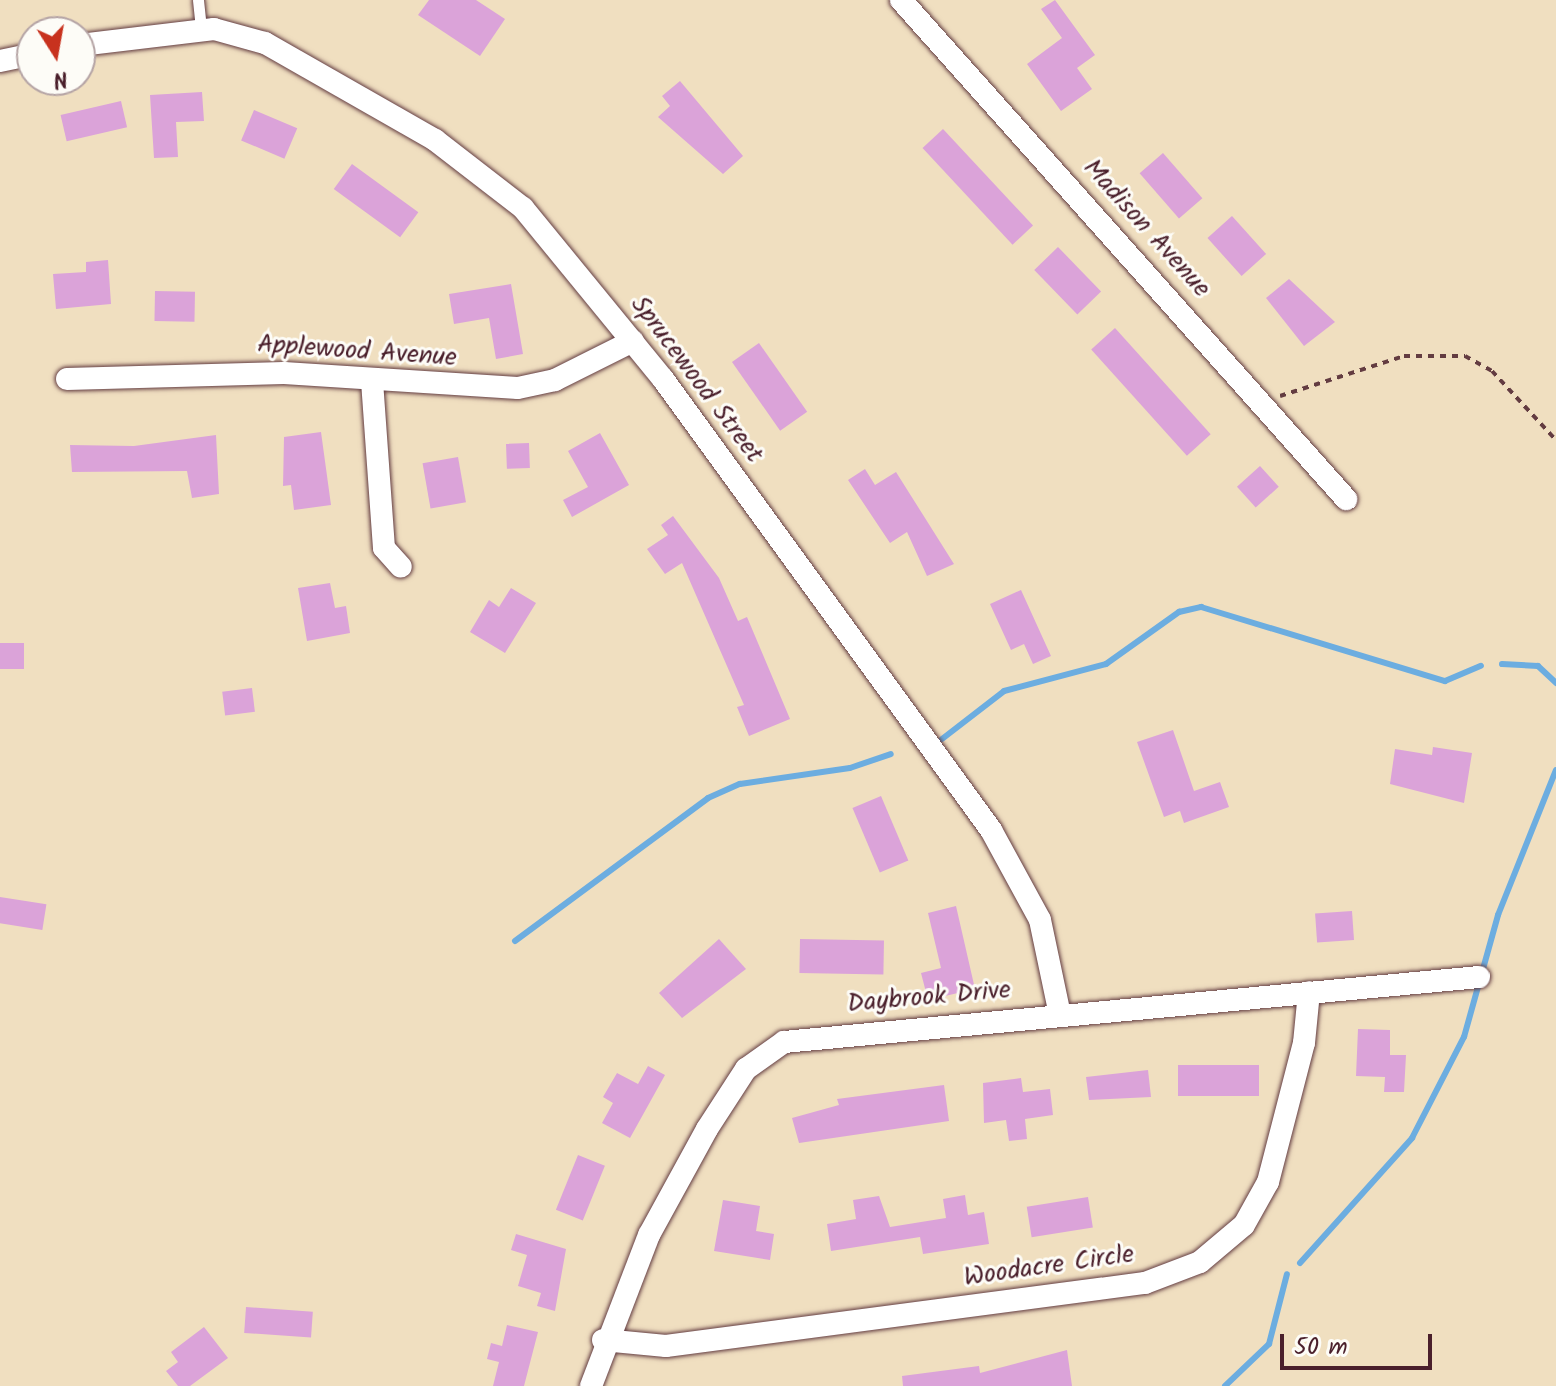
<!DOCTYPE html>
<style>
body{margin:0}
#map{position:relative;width:1556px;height:1386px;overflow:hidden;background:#f0dfc0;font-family:Kalam,sans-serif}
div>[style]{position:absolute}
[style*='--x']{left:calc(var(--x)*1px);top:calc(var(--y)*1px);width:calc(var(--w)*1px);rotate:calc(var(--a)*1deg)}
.stream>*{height:6px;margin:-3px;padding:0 3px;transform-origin:3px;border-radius:3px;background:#6cade0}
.building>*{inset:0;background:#dba3d9;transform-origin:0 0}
.path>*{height:4px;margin-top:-2px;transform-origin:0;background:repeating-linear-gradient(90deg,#633c41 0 6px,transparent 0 12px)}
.roads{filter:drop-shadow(0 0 2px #633c41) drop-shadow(0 0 2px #633c41)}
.lane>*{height:11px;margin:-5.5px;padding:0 5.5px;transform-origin:5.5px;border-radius:5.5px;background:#fff}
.street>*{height:22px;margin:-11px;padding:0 11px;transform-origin:11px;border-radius:11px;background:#fff}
span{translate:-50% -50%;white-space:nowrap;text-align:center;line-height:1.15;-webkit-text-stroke:6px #fdfcf7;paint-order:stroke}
.street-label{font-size:26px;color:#4a1f2b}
.north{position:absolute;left:16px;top:16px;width:80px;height:80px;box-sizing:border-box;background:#fdfcf7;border:2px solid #b5a4a5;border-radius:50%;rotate:169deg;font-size:22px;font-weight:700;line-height:32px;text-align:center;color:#4a1f2b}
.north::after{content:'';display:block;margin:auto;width:28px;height:36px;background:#c8321e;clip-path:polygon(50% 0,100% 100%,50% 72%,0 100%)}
.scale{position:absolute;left:1280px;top:1334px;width:152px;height:36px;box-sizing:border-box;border:4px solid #4a1f2b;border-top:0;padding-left:10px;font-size:24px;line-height:28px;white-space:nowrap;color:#4a1f2b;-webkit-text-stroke:6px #fdfcf7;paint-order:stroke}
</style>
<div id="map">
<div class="stream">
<div style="--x:1502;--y:664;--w:36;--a:3"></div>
<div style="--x:1538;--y:666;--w:25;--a:43"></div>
<div style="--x:942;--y:739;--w:78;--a:-37.7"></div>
<div style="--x:1004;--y:691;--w:106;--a:-14.8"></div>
<div style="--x:1106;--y:664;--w:90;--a:-35.5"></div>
<div style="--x:1179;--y:612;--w:23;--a:-13"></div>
<div style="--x:1201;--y:607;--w:255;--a:16.9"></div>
<div style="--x:1445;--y:681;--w:39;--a:-23"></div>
<div style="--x:515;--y:941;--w:240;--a:-36.5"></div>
<div style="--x:708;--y:798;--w:35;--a:-24"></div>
<div style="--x:740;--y:784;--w:111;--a:-8.3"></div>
<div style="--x:850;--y:768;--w:43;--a:-18.9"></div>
<div style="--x:1300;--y:1263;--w:168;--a:-48.1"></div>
<div style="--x:1412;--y:1138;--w:114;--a:-62.8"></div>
<div style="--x:1464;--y:1037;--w:127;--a:-74.4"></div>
<div style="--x:1498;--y:915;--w:156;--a:-68.2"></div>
<div style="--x:1225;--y:1386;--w:61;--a:-43.7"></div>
<div style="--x:1269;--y:1344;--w:72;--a:-75.6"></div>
</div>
<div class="building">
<div style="clip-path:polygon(429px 0,476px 0,505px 19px,480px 56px,418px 15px)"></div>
<div style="clip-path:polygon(1055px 0,1095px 55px,1077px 68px,1092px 89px,1061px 111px,1027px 64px,1062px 38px,1041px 9px)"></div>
<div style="clip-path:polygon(680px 81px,743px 156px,723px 174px,658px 117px,670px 106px,662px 96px)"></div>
<div style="clip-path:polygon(202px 92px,204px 121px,176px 122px,178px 157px,154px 158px,150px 95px)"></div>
<div style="left:121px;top:101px;width:27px;height:62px;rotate:77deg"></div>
<div style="left:254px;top:110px;width:47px;height:33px;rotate:23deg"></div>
<div style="left:943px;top:129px;width:132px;height:28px;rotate:47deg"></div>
<div style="left:1163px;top:153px;width:60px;height:31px;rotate:49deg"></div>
<div style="left:352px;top:164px;width:82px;height:31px;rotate:36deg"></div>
<div style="left:1232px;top:216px;width:51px;height:33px;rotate:48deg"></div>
<div style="left:1058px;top:247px;width:62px;height:33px;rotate:46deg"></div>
<div style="clip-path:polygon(108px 260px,111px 304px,56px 309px,53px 274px,86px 272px,86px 262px)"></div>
<div style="clip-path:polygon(1289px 279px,1335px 322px,1304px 346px,1266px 298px)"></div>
<div style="clip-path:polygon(511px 284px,523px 354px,496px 359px,489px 318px,454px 324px,449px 294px)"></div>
<div style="left:155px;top:291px;width:40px;height:30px;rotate:1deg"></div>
<div style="left:1115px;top:328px;width:143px;height:32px;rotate:48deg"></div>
<div style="left:759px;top:343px;width:84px;height:33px;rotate:55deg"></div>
<div style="clip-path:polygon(321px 432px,331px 505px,294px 510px,291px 485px,283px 486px,284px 437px)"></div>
<div style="clip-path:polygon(600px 433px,629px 485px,572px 517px,563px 500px,588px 487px,568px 451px)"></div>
<div style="clip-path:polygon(216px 435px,219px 494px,192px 498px,187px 471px,72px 472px,70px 445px,134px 446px)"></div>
<div style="left:529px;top:443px;width:25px;height:23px;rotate:88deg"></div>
<div style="left:458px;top:457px;width:46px;height:36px;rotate:80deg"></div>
<div style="left:1260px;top:466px;width:28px;height:31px;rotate:48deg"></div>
<div style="clip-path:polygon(865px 469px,875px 485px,896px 472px,954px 564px,927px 576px,907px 532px,890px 543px,848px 480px)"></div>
<div style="clip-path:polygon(673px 516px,719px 578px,738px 621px,747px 617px,790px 719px,749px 736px,737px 707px,744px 705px,682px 563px,665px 574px,647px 549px,668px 535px,661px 525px)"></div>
<div style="clip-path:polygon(330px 583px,335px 608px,346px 606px,350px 633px,307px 641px,298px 588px)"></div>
<div style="clip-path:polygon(511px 588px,536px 603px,505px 653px,470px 632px,489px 600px,499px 607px)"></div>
<div style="clip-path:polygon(1021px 590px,1051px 656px,1033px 664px,1024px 644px,1011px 650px,990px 604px)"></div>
<div style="left:24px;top:643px;width:26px;height:24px;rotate:90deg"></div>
<div style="left:252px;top:688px;width:24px;height:30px;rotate:83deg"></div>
<div style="clip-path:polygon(1173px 730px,1194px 791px,1220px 782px,1229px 807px,1184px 823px,1180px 811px,1164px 817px,1137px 742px)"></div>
<div style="clip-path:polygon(1433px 747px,1472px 753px,1464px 803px,1390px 784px,1395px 749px,1432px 755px)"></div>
<div style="left:881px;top:796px;width:70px;height:31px;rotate:67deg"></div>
<div style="left:0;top:897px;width:47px;height:26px;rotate:9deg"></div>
<div style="clip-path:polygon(956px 906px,975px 989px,928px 1000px,921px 973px,941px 968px,928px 913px)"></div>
<div style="left:1352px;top:911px;width:29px;height:37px;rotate:86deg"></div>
<div style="clip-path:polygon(719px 939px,746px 969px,682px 1018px,659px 993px)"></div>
<div style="left:800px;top:939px;width:84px;height:34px;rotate:1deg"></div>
<div style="clip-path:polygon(1358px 1029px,1390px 1030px,1390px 1055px,1406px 1055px,1404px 1092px,1384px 1092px,1385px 1077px,1356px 1076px)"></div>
<div style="left:1259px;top:1065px;width:31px;height:81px;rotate:90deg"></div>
<div style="clip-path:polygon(648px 1066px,665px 1075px,630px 1138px,602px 1123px,613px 1103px,603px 1097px,617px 1073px,638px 1084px)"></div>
<div style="clip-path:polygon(1148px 1070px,1151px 1097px,1089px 1100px,1086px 1077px)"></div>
<div style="clip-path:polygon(1021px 1078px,1023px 1092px,1050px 1089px,1053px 1115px,1025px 1119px,1027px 1139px,1009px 1141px,1006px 1120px,984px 1123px,983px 1083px)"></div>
<div style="clip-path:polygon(944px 1085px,949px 1121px,799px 1143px,792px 1118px,839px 1105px,837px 1099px)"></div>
<div style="left:578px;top:1155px;width:29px;height:59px;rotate:22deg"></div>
<div style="clip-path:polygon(965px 1195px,968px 1215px,984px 1212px,989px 1244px,923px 1254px,920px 1237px,831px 1251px,827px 1224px,856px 1219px,853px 1200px,879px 1196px,890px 1227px,946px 1218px,943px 1199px)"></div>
<div style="left:1088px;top:1197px;width:31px;height:62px;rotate:81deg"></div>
<div style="clip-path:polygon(723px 1200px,760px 1206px,756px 1231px,774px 1234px,770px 1260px,714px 1251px)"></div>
<div style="clip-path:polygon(516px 1234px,566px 1249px,555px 1311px,537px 1306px,541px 1293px,518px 1286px,527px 1255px,511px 1250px)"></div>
<div style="left:246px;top:1307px;width:67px;height:26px;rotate:4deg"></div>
<div style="clip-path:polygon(507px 1325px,538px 1332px,524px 1386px,493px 1386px,499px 1362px,487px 1359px,491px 1343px,502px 1346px)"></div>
<div style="clip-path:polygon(204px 1327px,228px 1358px,190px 1386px,178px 1386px,166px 1371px,178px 1362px,171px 1352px)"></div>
<div style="clip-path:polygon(1067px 1350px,1072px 1386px,903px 1386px,902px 1376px,979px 1366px,980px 1373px)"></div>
</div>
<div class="path">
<div style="--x:1280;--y:396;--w:130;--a:-17.9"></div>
<div style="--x:1404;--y:356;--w:61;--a:0"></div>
<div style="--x:1465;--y:356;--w:31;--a:29"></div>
<div style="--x:1492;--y:371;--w:94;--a:47.2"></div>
</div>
<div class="roads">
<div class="lane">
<div style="--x:198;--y:0;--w:29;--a:84"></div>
</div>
<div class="street">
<div style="--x:901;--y:0;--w:669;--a:48.27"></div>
<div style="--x:80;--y:45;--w:135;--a:-6.8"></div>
<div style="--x:214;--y:29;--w:53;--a:15.4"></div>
<div style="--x:265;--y:43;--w:196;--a:29.7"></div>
<div style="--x:435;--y:140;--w:111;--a:37.7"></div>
<div style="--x:523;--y:208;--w:221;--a:50.7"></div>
<div style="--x:663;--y:379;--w:558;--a:53.97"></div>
<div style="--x:991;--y:830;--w:102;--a:61.4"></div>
<div style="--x:1040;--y:920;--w:97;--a:78.1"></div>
<div style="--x:0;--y:61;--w:33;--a:-12"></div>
<div style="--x:67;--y:379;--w:217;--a:-1.6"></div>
<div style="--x:284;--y:373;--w:234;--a:3.7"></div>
<div style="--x:518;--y:388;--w:38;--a:-12"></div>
<div style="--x:555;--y:380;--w:87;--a:-26.6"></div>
<div style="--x:372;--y:381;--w:167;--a:85.9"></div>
<div style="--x:384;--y:548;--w:25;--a:48"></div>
<div style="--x:603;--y:1340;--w:63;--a:5.4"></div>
<div style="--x:666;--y:1346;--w:483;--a:-7.5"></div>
<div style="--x:1145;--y:1283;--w:59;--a:-20.9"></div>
<div style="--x:1200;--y:1262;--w:57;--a:-40.1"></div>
<div style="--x:1244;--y:1225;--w:49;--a:-60.8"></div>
<div style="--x:1268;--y:1182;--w:144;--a:-75.5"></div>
<div style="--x:1304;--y:1043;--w:51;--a:-84.4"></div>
<div style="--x:591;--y:1386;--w:162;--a:-69"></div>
<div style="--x:649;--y:1235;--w:121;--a:-61.3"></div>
<div style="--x:707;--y:1129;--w:72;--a:-57"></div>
<div style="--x:746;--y:1069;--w:47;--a:-35.4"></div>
<div style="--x:784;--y:1042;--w:698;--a:-5.34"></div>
</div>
</div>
<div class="street-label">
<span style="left:1146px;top:229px;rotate:48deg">Madison Avenue</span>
<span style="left:357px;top:352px;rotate:4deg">Applewood Avenue</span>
<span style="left:696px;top:380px;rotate:53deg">Sprucewood Street</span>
<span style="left:929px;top:998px;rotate:-5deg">Daybrook Drive</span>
<span style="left:1049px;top:1267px;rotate:-8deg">Woodacre Circle</span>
</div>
<div class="north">N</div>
<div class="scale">50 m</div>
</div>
